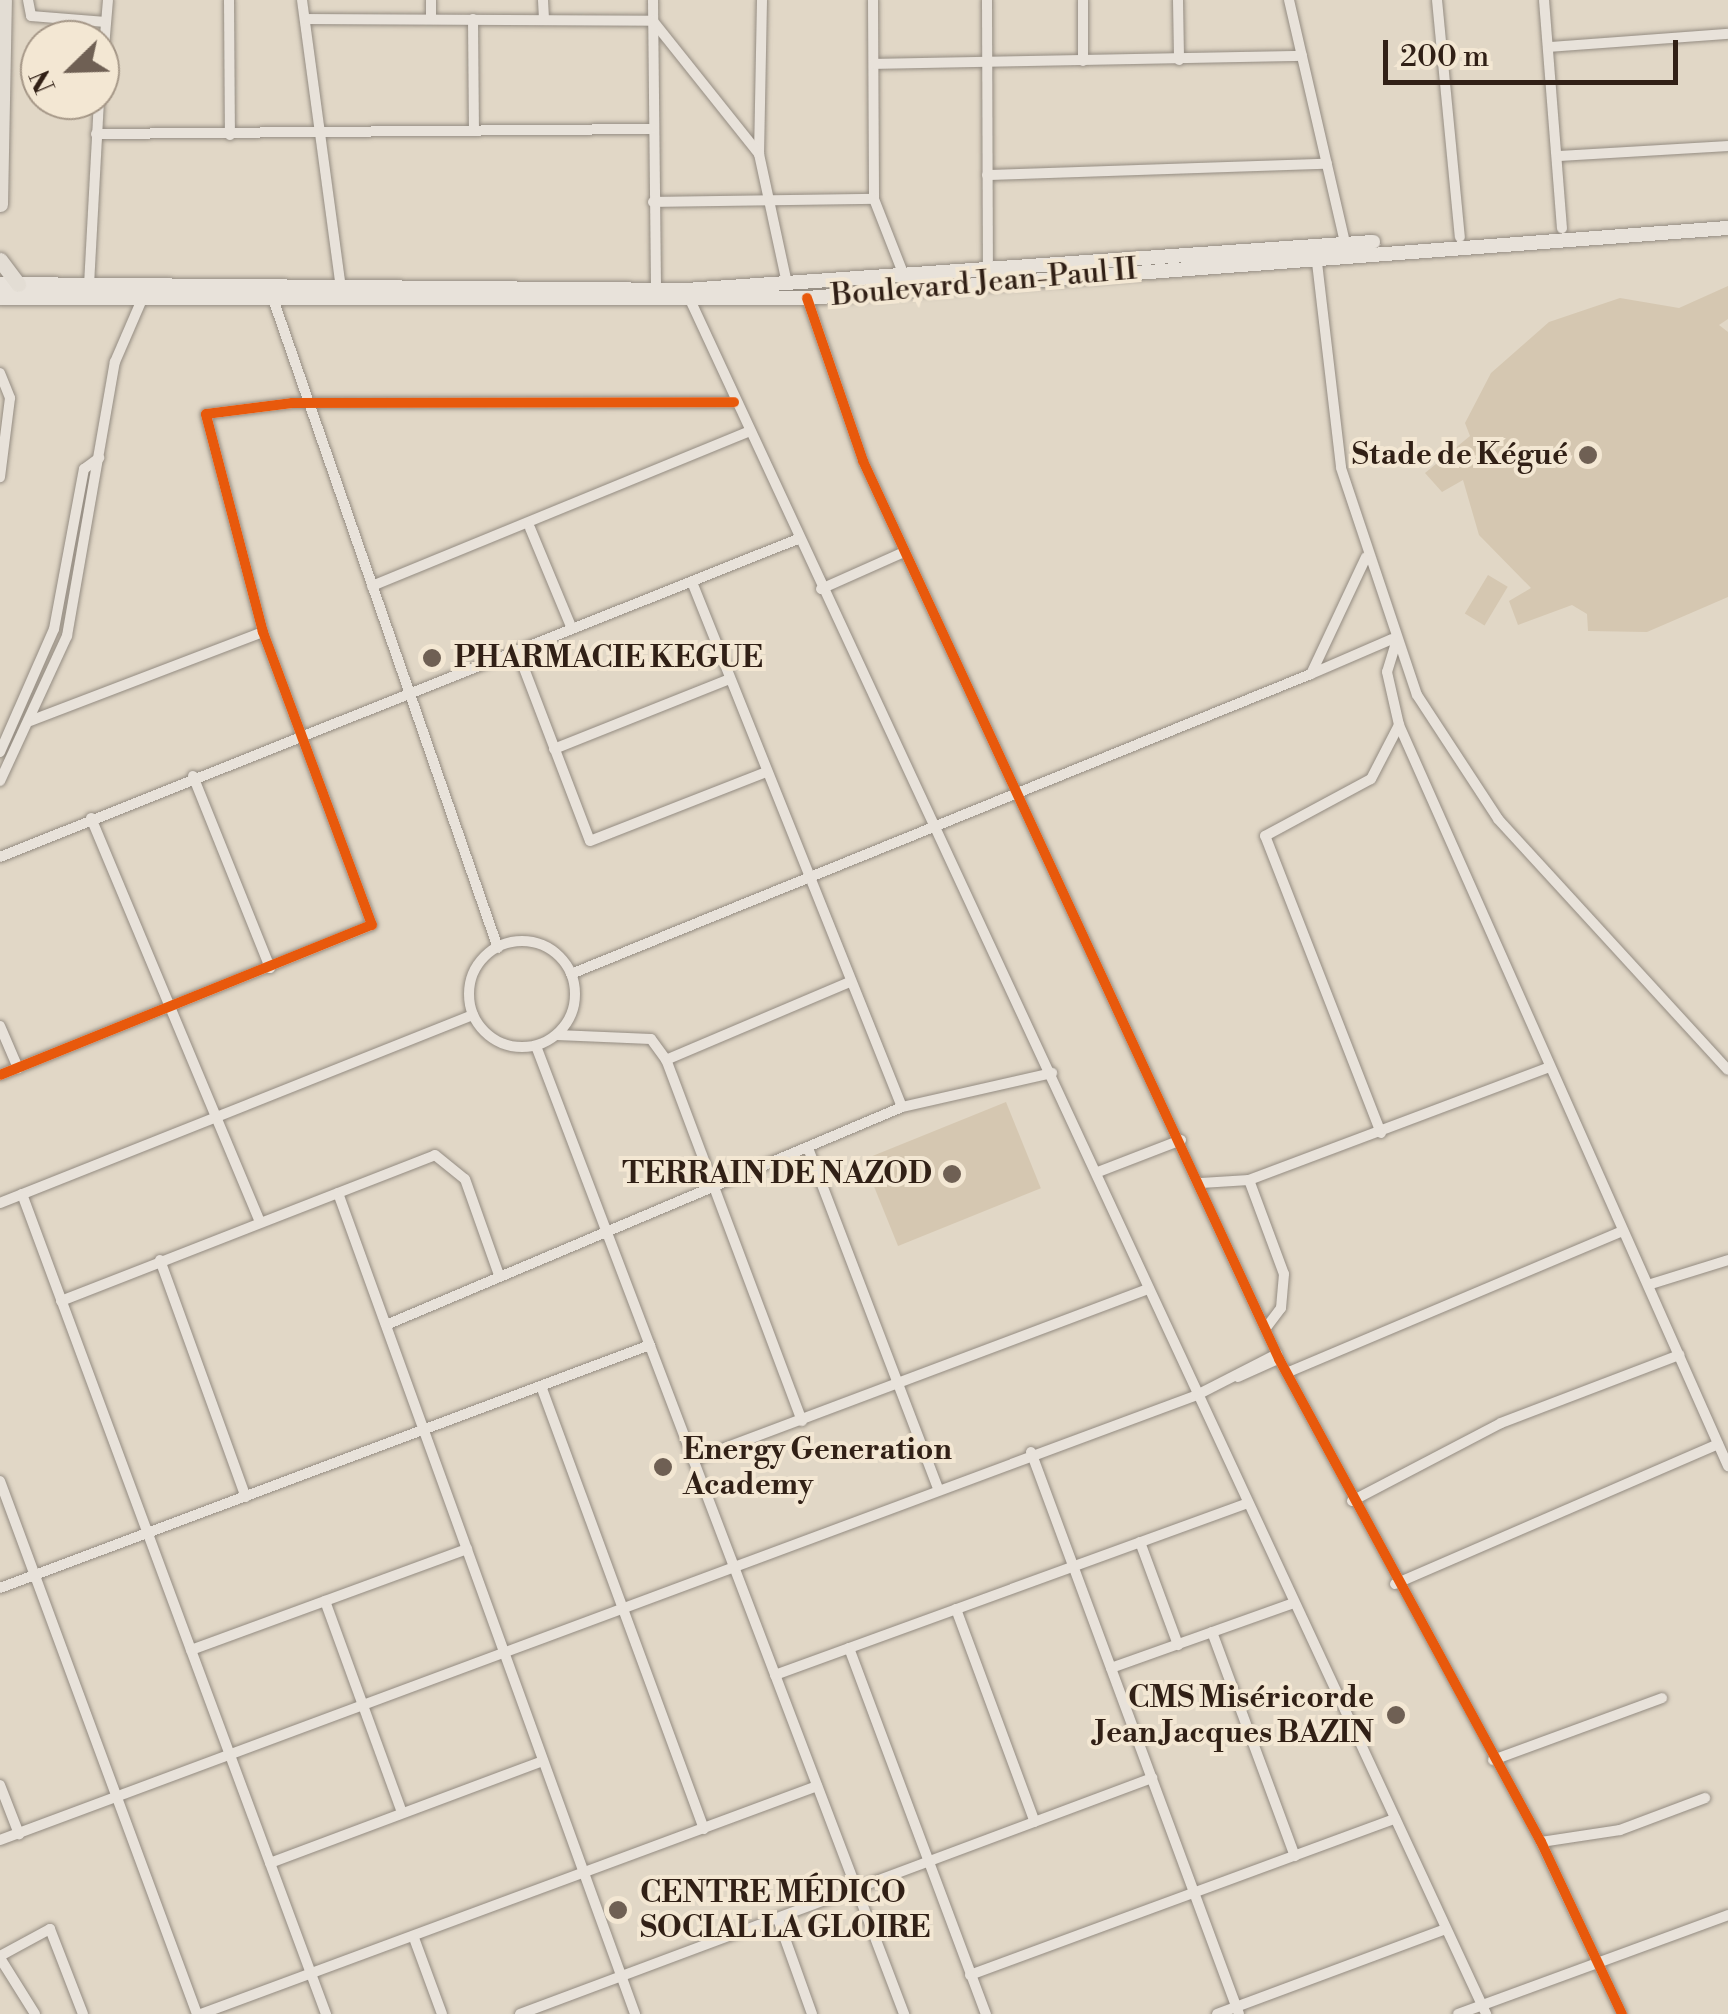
<!DOCTYPE html>
<meta charset="utf-8">
<style>
body{margin:0}
#map{position:relative;width:1728px;height:2014px;overflow:hidden;background:#e1d7c6;font-family:"Libre Bodoni",serif}
div>[style]{position:absolute}
[style*='--x']{left:calc(var(--x)*1px);top:calc(var(--y)*1px);width:calc(var(--w)*1px);rotate:calc(var(--a)*1deg)}
.green>*{inset:0;background:#d5c7b1;transform-origin:0 0}
.roads{filter:drop-shadow(0 0 2px #948c82) drop-shadow(0 0 2px #948c82)}
.street>*{height:10px;margin:-5px;padding:0 5px;transform-origin:5px;border-radius:5px;background:#e8e2da}
.street>.ring{margin:-5px;padding:0;box-sizing:content-box;background:none;border:10px solid #e8e2da;border-radius:50%}
.secondary>*{height:14px;margin:-7px;padding:0 7px;transform-origin:7px;border-radius:7px;background:#e8e2da}
.primary>*{height:15px;margin:-7.5px;padding:0 7.5px;transform-origin:7.5px;border-radius:7.5px;background:#e3ddd4}
.cycleway>*{height:10px;margin:-5px;padding:0 5px;transform-origin:5px;border-radius:5px;background:#e8590c}
.dots>*{width:28px;height:28px;translate:-50% -50%;box-sizing:border-box;border:5px solid #f3e7d3;border-radius:50%}
span{translate:-50% -50%;white-space:nowrap;text-align:center;line-height:1.15;-webkit-text-stroke:8px #f3e7d3;paint-order:stroke}
.street-label{font-size:30px;color:#312016}
.poi-label{font-size:30px;color:#312016;font-weight:700}
.right{translate:-100% -50%;text-align:right}
.left{translate:0 -50%;text-align:left}
.north{position:absolute;left:20px;top:20px;width:100px;height:100px;box-sizing:border-box;background:#f3e7d3;border:2px solid #a59787;border-radius:50%;rotate:247deg;font-size:28px;font-weight:700;line-height:40px;text-align:center;color:#312016}
.north::after{content:'';display:block;margin:auto;width:35px;height:45px;background:#6f6054;clip-path:polygon(50% 0,100% 100%,50% 72%,0 100%)}
.scale{position:absolute;left:1383px;top:40px;width:295px;height:45px;box-sizing:border-box;border:5px solid #312016;border-top:0;padding-left:12px;font-size:30px;line-height:35px;white-space:nowrap;color:#312016;-webkit-text-stroke:8px #f3e7d3;paint-order:stroke}
</style>
<div id="map">
<div class="green">
<div style="clip-path:polygon(1728px 286px,1728px 319px,1719px 325px,1728px 332px,1728px 597px,1647px 632px,1588px 631px,1587px 614px,1572px 605px,1518px 625px,1509px 601px,1531px 588px,1479px 535px,1463px 480px,1442px 492px,1425px 473px,1470px 436px,1465px 423px,1491px 373px,1549px 322px,1620px 298px,1679px 308px)"></div>
<div style="left:1488px;top:575px;width:23px;height:45px;rotate:31deg"></div>
<div style="left:1006px;top:1102px;width:93px;height:154px;rotate:68deg"></div>
</div>
<div class="roads">
<div class="street">
<div style="--x:28;--y:0;--w:16;--a:79"></div>
<div style="--x:31;--y:16;--w:75;--a:4.6"></div>
<div style="--x:229;--y:0;--w:135;--a:89.6"></div>
<div style="--x:302;--y:0;--w:292;--a:82.3"></div>
<div style="--x:431;--y:0;--w:19;--a:90"></div>
<div style="--x:543;--y:0;--w:18;--a:87"></div>
<div style="--x:653;--y:0;--w:291;--a:89.4"></div>
<div style="--x:762;--y:0;--w:154;--a:91.1"></div>
<div style="--x:759;--y:154;--w:133;--a:77.8"></div>
<div style="--x:873;--y:0;--w:199;--a:89.7"></div>
<div style="--x:874;--y:199;--w:85;--a:68.6"></div>
<div style="--x:987;--y:0;--w:272;--a:89.8"></div>
<div style="--x:1083;--y:0;--w:61;--a:90"></div>
<div style="--x:1178;--y:0;--w:60;--a:89"></div>
<div style="--x:1289;--y:0;--w:249;--a:77"></div>
<div style="--x:1437;--y:0;--w:238;--a:84.5"></div>
<div style="--x:1544;--y:0;--w:229;--a:85.5"></div>
<div style="--x:305;--y:19;--w:348;--a:0.3"></div>
<div style="--x:653;--y:21;--w:170;--a:51.4"></div>
<div style="--x:473;--y:19;--w:112;--a:89.5"></div>
<div style="--x:1549;--y:47;--w:179;--a:-4.2"></div>
<div style="--x:874;--y:64;--w:428;--a:-1.1"></div>
<div style="--x:100;--y:95;--w:95;--a:-85.2"></div>
<div style="--x:96;--y:134;--w:556;--a:-0.52"></div>
<div style="--x:1560;--y:156;--w:168;--a:-3.4"></div>
<div style="--x:987;--y:175;--w:340;--a:-1.9"></div>
<div style="--x:653;--y:202;--w:221;--a:-0.8"></div>
<div style="--x:1316;--y:254;--w:215;--a:83.3"></div>
<div style="--x:1341;--y:468;--w:239;--a:71.5"></div>
<div style="--x:1417;--y:695;--w:148;--a:56.8"></div>
<div style="--x:1498;--y:819;--w:340;--a:47.5"></div>
<div style="--x:89;--y:285;--w:185;--a:-86.9"></div>
<div style="--x:686;--y:291;--w:1900;--a:65.09"></div>
<div style="--x:271;--y:293;--w:693;--a:70.89"></div>
<div style="--x:807;--y:298;--w:172;--a:71"></div>
<div style="--x:863;--y:461;--w:990;--a:65.14"></div>
<div style="--x:1279;--y:1359;--w:549;--a:61.52"></div>
<div style="--x:1541;--y:1842;--w:190;--a:64.8"></div>
<div style="--x:0;--y:373;--w:27;--a:68"></div>
<div style="--x:10;--y:398;--w:80;--a:97.2"></div>
<div style="--x:530;--y:528;--w:109;--a:67.4"></div>
<div style="--x:692;--y:582;--w:565;--a:68.2"></div>
<div style="--x:372;--y:586;--w:406;--a:-22.3"></div>
<div style="--x:821;--y:589;--w:91;--a:-24"></div>
<div style="--x:1395;--y:646;--w:27;--a:107"></div>
<div style="--x:1387;--y:672;--w:54;--a:77.2"></div>
<div style="--x:1399;--y:725;--w:811;--a:66.06"></div>
<div style="--x:517;--y:650;--w:204;--a:69.1"></div>
<div style="--x:590;--y:841;--w:189;--a:-21.4"></div>
<div style="--x:1311;--y:674;--w:88;--a:-23.4"></div>
<div style="--x:30;--y:721;--w:249;--a:-20.9"></div>
<div style="--x:554;--y:749;--w:186;--a:-21.7"></div>
<div style="--x:0;--y:752;--w:134;--a:-66.3"></div>
<div style="--x:54;--y:629;--w:163;--a:-79.4"></div>
<div style="--x:84;--y:469;--w:19;--a:-36"></div>
<div style="--x:193;--y:776;--w:207;--a:68.1"></div>
<div style="--x:0;--y:781;--w:160;--a:-65.2"></div>
<div style="--x:67;--y:636;--w:278;--a:-80.1"></div>
<div style="--x:115;--y:362;--w:71;--a:-66.7"></div>
<div style="--x:91;--y:818;--w:435;--a:67.3"></div>
<div style="--x:0;--y:857;--w:859;--a:-21.73"></div>
<div class="ring" style="left:469px;top:941px;width:96px;height:96px"></div>
<div style="--x:571;--y:974;--w:798;--a:-22.07"></div>
<div style="--x:1311;--y:674;--w:129;--a:-64.8"></div>
<div style="--x:0;--y:1026;--w:46;--a:66.8"></div>
<div style="--x:557;--y:1035;--w:94;--a:2.4"></div>
<div style="--x:651;--y:1039;--w:26;--a:54"></div>
<div style="--x:536;--y:1046;--w:1036;--a:69.18"></div>
<div style="--x:0;--y:1075;--w:401;--a:-22"></div>
<div style="--x:372;--y:925;--w:313;--a:-110.4"></div>
<div style="--x:263;--y:632;--w:225;--a:-104.7"></div>
<div style="--x:206;--y:414;--w:87;--a:-7.3"></div>
<div style="--x:292;--y:403;--w:442;--a:-0.1"></div>
<div style="--x:1381;--y:1133;--w:319;--a:-111.3"></div>
<div style="--x:1265;--y:836;--w:120;--a:-28.3"></div>
<div style="--x:1371;--y:779;--w:61;--a:-62.6"></div>
<div style="--x:808;--y:1148;--w:364;--a:69.1"></div>
<div style="--x:1098;--y:1172;--w:89;--a:-21.1"></div>
<div style="--x:1249;--y:1180;--w:100;--a:69.6"></div>
<div style="--x:1284;--y:1274;--w:34;--a:95"></div>
<div style="--x:1281;--y:1308;--w:26;--a:127"></div>
<div style="--x:1201;--y:1183;--w:48;--a:-3.6"></div>
<div style="--x:1249;--y:1180;--w:318;--a:-20.6"></div>
<div style="--x:338;--y:1193;--w:873;--a:70.11"></div>
<div style="--x:22;--y:1194;--w:875;--a:69.66"></div>
<div style="--x:0;--y:1203;--w:509;--a:-21.68"></div>
<div style="--x:160;--y:1260;--w:252;--a:70.1"></div>
<div style="--x:1651;--y:1284;--w:81;--a:-17.3"></div>
<div style="--x:61;--y:1301;--w:401;--a:-21.3"></div>
<div style="--x:435;--y:1155;--w:38;--a:39"></div>
<div style="--x:465;--y:1179;--w:102;--a:70.5"></div>
<div style="--x:386;--y:1325;--w:560;--a:-22.9"></div>
<div style="--x:902;--y:1107;--w:154;--a:-12.8"></div>
<div style="--x:1291;--y:1371;--w:359;--a:-22.9"></div>
<div style="--x:1238;--y:1377;--w:44;--a:-24.2"></div>
<div style="--x:541;--y:1386;--w:472;--a:69.8"></div>
<div style="--x:802;--y:1421;--w:386;--a:-110.6"></div>
<div style="--x:666;--y:1060;--w:200;--a:-23"></div>
<div style="--x:1031;--y:1452;--w:599;--a:69.69"></div>
<div style="--x:693;--y:1460;--w:486;--a:-20.6"></div>
<div style="--x:0;--y:1481;--w:568;--a:69.72"></div>
<div style="--x:1352;--y:1501;--w:168;--a:-27.6"></div>
<div style="--x:1501;--y:1423;--w:191;--a:-20.9"></div>
<div style="--x:1140;--y:1542;--w:110;--a:69.7"></div>
<div style="--x:1395;--y:1584;--w:352;--a:-23.4"></div>
<div style="--x:0;--y:1588;--w:694;--a:-20.5"></div>
<div style="--x:325;--y:1601;--w:225;--a:70"></div>
<div style="--x:956;--y:1609;--w:227;--a:69.7"></div>
<div style="--x:1212;--y:1632;--w:239;--a:69.7"></div>
<div style="--x:849;--y:1648;--w:391;--a:69.5"></div>
<div style="--x:191;--y:1650;--w:294;--a:-20.1"></div>
<div style="--x:1111;--y:1668;--w:194;--a:-19.6"></div>
<div style="--x:775;--y:1675;--w:503;--a:-19.98"></div>
<div style="--x:1493;--y:1760;--w:180;--a:-20.1"></div>
<div style="--x:0;--y:1785;--w:53;--a:68.8"></div>
<div style="--x:0;--y:1840;--w:1277;--a:-20.39"></div>
<div style="--x:1197;--y:1395;--w:90;--a:-27.1"></div>
<div style="--x:1541;--y:1842;--w:80;--a:-8.6"></div>
<div style="--x:1620;--y:1830;--w:91;--a:-20.6"></div>
<div style="--x:270;--y:1863;--w:291;--a:-20.5"></div>
<div style="--x:778;--y:1919;--w:101;--a:70.3"></div>
<div style="--x:414;--y:1938;--w:81;--a:69.8"></div>
<div style="--x:0;--y:1956;--w:57;--a:-28.4"></div>
<div style="--x:50;--y:1929;--w:91;--a:68.8"></div>
<div style="--x:0;--y:1958;--w:66;--a:58"></div>
<div style="--x:970;--y:1975;--w:453;--a:-20.2"></div>
<div style="--x:201;--y:2014;--w:657;--a:-20.31"></div>
<div style="--x:520;--y:2014;--w:675;--a:-20.48"></div>
<div style="--x:1217;--y:2014;--w:244;--a:-20.4"></div>
<div style="--x:1458;--y:2014;--w:288;--a:-20.1"></div>
</div>
<div class="secondary">
<div style="--x:0;--y:284;--w:686;--a:0.5"></div>
<div style="--x:686;--y:290;--w:689;--a:-4"></div>
<div style="--x:0;--y:298;--w:807;--a:0"></div>
<div style="--x:807;--y:298;--w:924;--a:-4.35"></div>
</div>
<div class="primary">
<div style="--x:0;--y:204;--w:204;--a:-88.9"></div>
<div style="--x:0;--y:260;--w:30;--a:53"></div>
</div>
</div>
<div class="cycleway">
<div style="--x:807;--y:298;--w:172;--a:71"></div>
<div style="--x:863;--y:461;--w:990;--a:65.14"></div>
<div style="--x:1279;--y:1359;--w:549;--a:61.52"></div>
<div style="--x:1541;--y:1842;--w:190;--a:64.8"></div>
<div style="--x:0;--y:1075;--w:401;--a:-22"></div>
<div style="--x:372;--y:925;--w:313;--a:-110.4"></div>
<div style="--x:263;--y:632;--w:225;--a:-104.7"></div>
<div style="--x:206;--y:414;--w:87;--a:-7.3"></div>
<div style="--x:292;--y:403;--w:442;--a:-0.1"></div>
</div>
<div class="dots">
<div style="left:1588px;top:455px;background:#6f6054"></div>
<div style="left:432px;top:658px;background:#6f6054"></div>
<div style="left:952px;top:1174px;background:#6f6054"></div>
<div style="left:663px;top:1467px;background:#6f6054"></div>
<div style="left:1396px;top:1715px;background:#6f6054"></div>
<div style="left:618px;top:1910px;background:#6f6054"></div>
</div>
<div class="street-label">
<span style="left:984px;top:283px;rotate:-5deg">Boulevard Jean-Paul II</span>
</div>
<div class="poi-label">
<span class="right" style="left:1568px;top:455px">Stade de Kégué</span>
<span class="left" style="left:454px;top:658px">PHARMACIE KEGUE</span>
<span class="right" style="left:932px;top:1174px">TERRAIN DE NAZOD</span>
<span class="left" style="left:683px;top:1467px">Energy Generation<br>Academy</span>
<span class="right" style="left:1374px;top:1715px">CMS Miséricorde<br>Jean Jacques BAZIN</span>
<span class="left" style="left:640px;top:1910px">CENTRE MÉDICO<br>SOCIAL LA GLOIRE</span>
</div>
<div class="north">N</div>
<div class="scale">200 m</div>
</div>
